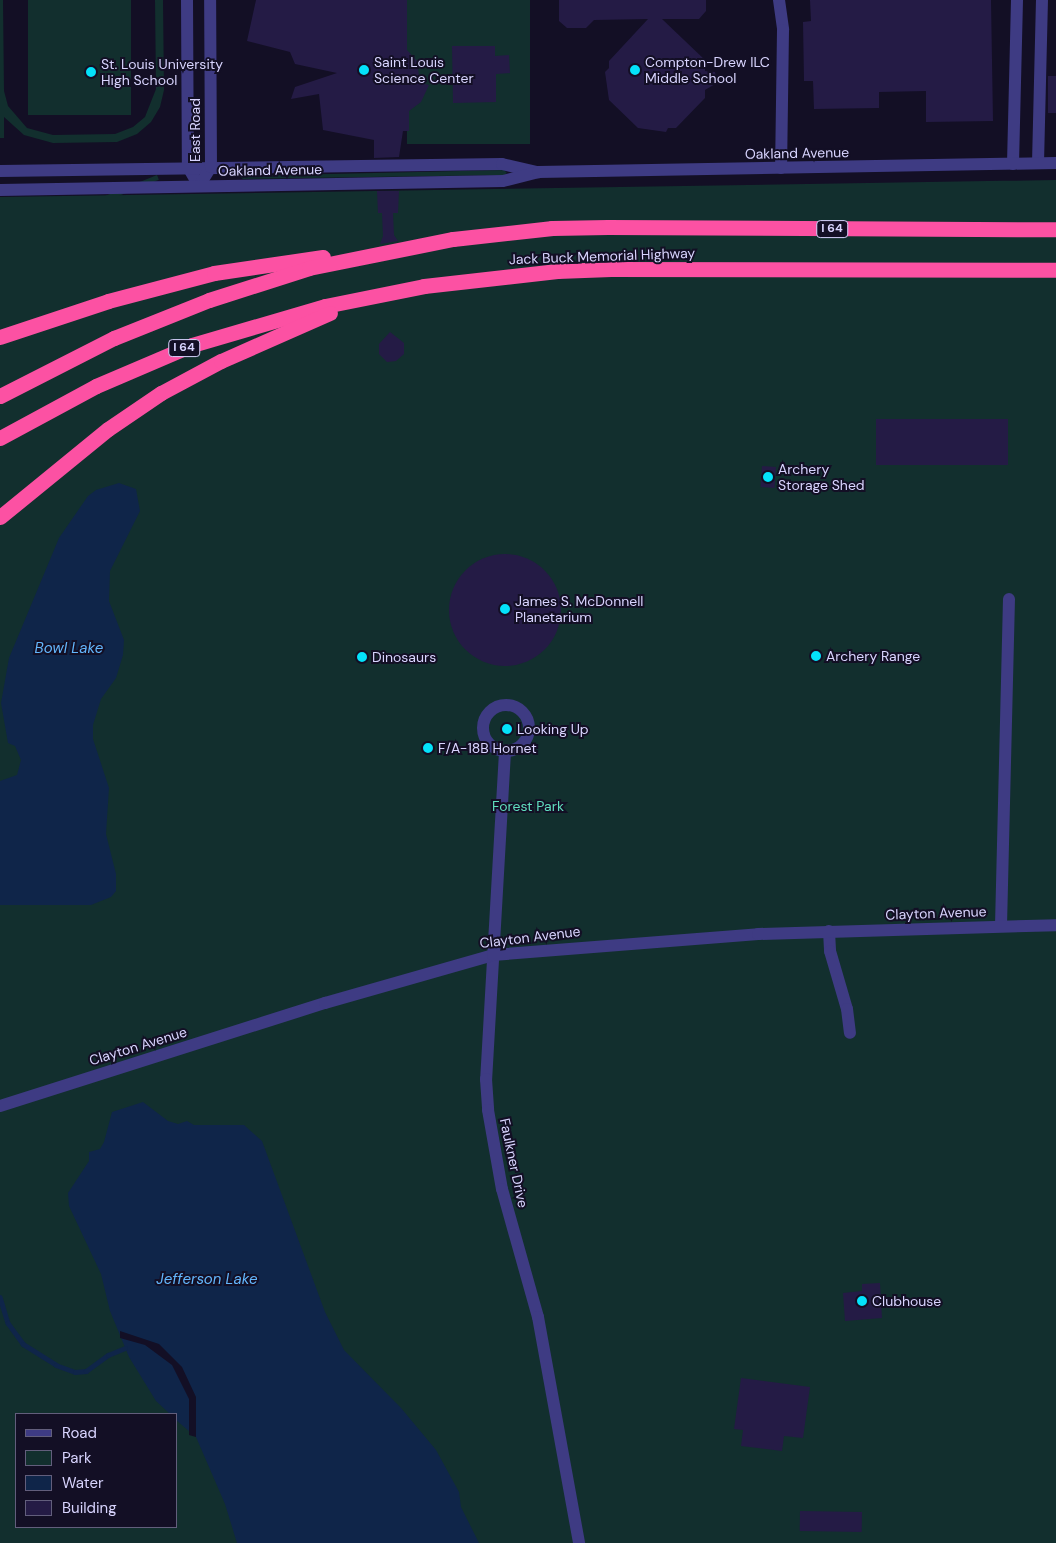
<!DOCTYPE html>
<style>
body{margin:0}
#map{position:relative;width:1056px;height:1543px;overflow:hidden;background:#130f25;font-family:"DM Sans",sans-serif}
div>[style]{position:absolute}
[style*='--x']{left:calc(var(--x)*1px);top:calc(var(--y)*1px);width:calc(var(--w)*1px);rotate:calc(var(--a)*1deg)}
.green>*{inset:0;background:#122f2e;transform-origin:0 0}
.water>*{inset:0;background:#0f2549}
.pier>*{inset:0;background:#130f25}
.stream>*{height:4.5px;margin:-2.25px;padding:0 2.25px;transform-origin:2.25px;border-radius:2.25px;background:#0f2549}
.building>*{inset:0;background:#241b45;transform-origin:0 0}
.round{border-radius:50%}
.minor>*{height:12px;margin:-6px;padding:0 6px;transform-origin:6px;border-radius:6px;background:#3e3b83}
.minor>.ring{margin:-6px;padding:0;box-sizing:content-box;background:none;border:12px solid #3e3b83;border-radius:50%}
.highway>*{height:15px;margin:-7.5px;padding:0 7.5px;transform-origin:7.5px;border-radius:7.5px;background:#fc51a3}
.dots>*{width:14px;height:14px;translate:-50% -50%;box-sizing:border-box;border:2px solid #130f25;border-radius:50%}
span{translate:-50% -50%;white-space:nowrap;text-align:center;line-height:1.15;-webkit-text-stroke:4px #130f25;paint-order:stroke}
.shield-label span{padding:1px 4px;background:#130f25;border:1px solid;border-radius:4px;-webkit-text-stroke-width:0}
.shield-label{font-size:12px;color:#d8d4fe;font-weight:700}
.poi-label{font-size:14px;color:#d8d4fe}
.left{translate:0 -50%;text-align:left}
.street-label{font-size:14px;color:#d8d4fe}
.park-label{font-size:14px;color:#60debe}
.water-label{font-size:15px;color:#63b6fc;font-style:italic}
.legend{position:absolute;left:15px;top:1413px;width:162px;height:115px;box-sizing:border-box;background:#130f25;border:1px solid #625e7c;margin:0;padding:6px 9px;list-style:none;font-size:15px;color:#d8d4fe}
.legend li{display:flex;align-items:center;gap:10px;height:25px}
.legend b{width:25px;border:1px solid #625e7c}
</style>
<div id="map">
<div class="green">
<div style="clip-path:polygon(0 0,3px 0,4px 91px,8px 106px,27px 128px,53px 135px,115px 134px,133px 127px,145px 117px,156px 89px,155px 0,163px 0,164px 90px,160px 107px,151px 122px,137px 134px,117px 142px,53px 143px,24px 135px,4px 117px,4px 138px,0 138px)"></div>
<div style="left:28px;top:0;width:103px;height:115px"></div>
<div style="left:407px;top:0;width:123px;height:144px"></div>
<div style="clip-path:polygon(504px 170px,507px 173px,504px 175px,243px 179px,239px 176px)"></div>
<div style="left:157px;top:175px;width:5px;height:157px;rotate:68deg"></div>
<div style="clip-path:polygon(evenodd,1056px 180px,1056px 1543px,0 1543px,0 197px,1056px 180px,16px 1414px,176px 1414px,176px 1527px,16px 1527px,16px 1414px)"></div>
</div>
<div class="water">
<div style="clip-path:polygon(119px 483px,136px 489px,140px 511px,110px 571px,109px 601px,124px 640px,123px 655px,116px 678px,101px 699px,93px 725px,93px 739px,109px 788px,106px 834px,116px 874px,116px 891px,111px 897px,91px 905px,0 905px,0 781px,17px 775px,21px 760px,15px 746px,8px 743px,1px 703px,9px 658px,59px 538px,88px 496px,96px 490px)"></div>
<div style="clip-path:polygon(143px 1102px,168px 1121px,178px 1124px,187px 1121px,194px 1125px,244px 1125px,262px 1141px,325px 1312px,344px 1350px,401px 1408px,436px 1450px,459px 1492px,461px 1507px,479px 1543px,237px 1543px,225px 1504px,196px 1437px,176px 1420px,176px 1414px,170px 1414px,156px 1401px,129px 1357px,110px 1311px,101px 1274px,69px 1206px,68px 1193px,89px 1161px,89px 1152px,100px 1149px,104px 1142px,112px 1112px)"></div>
</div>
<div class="pier">
<div style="clip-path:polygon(120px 1331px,159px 1344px,182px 1367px,196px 1397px,196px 1437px,189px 1435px,189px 1399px,172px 1365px,145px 1345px,120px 1338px)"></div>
</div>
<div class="stream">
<div style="--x:0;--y:1297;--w:27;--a:73"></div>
<div style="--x:8;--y:1323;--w:26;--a:54"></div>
<div style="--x:23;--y:1344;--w:39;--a:32"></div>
<div style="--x:56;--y:1365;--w:20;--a:20"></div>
<div style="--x:75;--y:1372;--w:11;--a:-5"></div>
<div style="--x:86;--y:1371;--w:27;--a:-36"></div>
<div style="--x:108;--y:1355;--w:18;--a:-22"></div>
</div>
<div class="building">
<div style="clip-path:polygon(256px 0,407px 0,407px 50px,417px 61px,420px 83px,429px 85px,421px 102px,409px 111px,409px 131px,403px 131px,399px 157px,374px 158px,374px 140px,323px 130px,319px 94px,291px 99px,295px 87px,337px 73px,295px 64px,290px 52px,247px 41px)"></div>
<div style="clip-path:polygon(559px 0,706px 0,706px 11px,699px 19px,662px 19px,705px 60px,705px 71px,715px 72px,717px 83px,705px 90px,705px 98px,676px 128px,668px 128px,666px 132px,638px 128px,609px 100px,605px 72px,609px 68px,609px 61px,648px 19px,594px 20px,586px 28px,567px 28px,559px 21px)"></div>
<div style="clip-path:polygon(810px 0,991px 0,993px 121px,926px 122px,926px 91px,879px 92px,879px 108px,814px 109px,813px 81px,804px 81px,803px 22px,811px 21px)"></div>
<div style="clip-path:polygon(452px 46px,495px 46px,495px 56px,509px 55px,510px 73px,496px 74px,496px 102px,453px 103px)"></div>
<div style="left:1048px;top:76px;width:8px;height:37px"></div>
<div style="clip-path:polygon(399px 191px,398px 213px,393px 213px,394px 235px,398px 241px,380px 244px,383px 236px,382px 213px,378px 213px,377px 191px)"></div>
<div style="clip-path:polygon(390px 332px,404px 343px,404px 354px,396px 361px,387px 362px,379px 354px,379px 344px)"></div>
<div style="left:1008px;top:419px;width:46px;height:132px;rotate:90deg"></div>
<div style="left:762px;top:466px;width:14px;height:21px;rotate:4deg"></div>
<div class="round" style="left:449px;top:554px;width:112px;height:112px"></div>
<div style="clip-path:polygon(880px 1283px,882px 1318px,845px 1321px,843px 1293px,862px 1291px,862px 1284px)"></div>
<div style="clip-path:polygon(741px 1378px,810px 1387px,803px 1438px,784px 1436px,782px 1451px,741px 1446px,743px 1430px,734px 1429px)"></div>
<div style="left:800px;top:1511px;width:62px;height:20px;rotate:1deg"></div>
</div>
<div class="minor">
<div style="--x:187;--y:0;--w:167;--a:89.7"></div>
<div style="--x:188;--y:167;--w:22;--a:60"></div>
<div style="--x:779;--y:0;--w:30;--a:82"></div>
<div style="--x:783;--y:30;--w:138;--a:90.8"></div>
<div style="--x:1038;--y:163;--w:163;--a:-88.6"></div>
<div style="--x:1013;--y:164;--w:164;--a:-88.6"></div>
<div style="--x:0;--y:171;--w:502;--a:-0.8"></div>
<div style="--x:502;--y:164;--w:37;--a:13"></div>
<div style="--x:199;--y:186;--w:22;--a:-58"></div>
<div style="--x:211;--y:167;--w:167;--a:-90.3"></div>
<div style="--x:0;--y:190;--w:503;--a:-1.03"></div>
<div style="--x:503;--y:181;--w:36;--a:-14"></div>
<div style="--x:538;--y:172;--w:518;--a:-1"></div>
<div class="ring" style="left:483px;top:705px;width:34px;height:34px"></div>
<div style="--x:505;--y:752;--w:328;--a:93.3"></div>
<div style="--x:486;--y:1079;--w:31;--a:86"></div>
<div style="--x:488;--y:1110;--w:80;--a:80"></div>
<div style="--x:502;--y:1189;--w:133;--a:74.3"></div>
<div style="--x:538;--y:1317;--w:230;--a:79.7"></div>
<div style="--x:1001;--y:926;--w:327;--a:-88.6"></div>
<div style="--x:829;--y:931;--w:20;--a:87"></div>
<div style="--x:830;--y:951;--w:60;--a:73.7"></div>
<div style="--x:847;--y:1009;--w:24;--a:83"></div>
<div style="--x:0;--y:1106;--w:341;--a:-17.6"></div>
<div style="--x:325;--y:1003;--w:175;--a:-15.9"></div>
<div style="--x:493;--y:955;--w:266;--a:-4.5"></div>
<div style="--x:758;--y:934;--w:298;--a:-1.7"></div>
</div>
<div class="highway">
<div style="--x:0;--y:337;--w:114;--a:-18.4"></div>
<div style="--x:108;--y:301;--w:110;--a:-14.8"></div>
<div style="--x:214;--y:273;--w:110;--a:-8.4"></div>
<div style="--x:0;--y:396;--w:128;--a:-27"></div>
<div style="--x:114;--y:338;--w:102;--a:-21.8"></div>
<div style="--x:209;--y:300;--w:105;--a:-17.7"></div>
<div style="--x:309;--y:268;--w:147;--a:-11.4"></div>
<div style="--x:453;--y:239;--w:100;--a:-6.3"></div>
<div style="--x:552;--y:228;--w:56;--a:-1"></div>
<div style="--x:608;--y:227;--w:448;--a:0.3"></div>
<div style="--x:0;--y:438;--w:109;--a:-28.4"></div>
<div style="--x:96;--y:386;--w:104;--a:-23.1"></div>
<div style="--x:192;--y:345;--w:139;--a:-16.3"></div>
<div style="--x:325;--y:306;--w:101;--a:-11.4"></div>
<div style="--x:424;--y:286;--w:134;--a:-6.4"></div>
<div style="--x:557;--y:271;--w:54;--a:-2.1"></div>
<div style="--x:611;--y:269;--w:445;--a:0.1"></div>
<div style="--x:0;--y:517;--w:139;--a:-39.2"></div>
<div style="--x:108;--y:429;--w:64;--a:-34.2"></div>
<div style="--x:161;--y:393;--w:68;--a:-28.1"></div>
<div style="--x:221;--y:361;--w:119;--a:-23.8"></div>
</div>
<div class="dots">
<div style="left:364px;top:70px;background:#04e2fa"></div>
<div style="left:635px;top:70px;background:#04e2fa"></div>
<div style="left:91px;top:72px;background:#04e2fa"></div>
<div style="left:768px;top:477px;background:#04e2fa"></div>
<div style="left:505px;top:609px;background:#04e2fa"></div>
<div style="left:816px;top:656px;background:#04e2fa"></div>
<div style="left:362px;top:657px;background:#04e2fa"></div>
<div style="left:507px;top:729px;background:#04e2fa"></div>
<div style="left:428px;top:748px;background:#04e2fa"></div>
<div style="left:862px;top:1301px;background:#04e2fa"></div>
</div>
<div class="shield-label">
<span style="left:832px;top:229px">I 64</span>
<span style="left:184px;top:348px">I 64</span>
</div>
<div class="poi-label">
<span class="left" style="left:374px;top:70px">Saint Louis<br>Science Center</span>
<span class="left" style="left:645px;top:70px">Compton-Drew ILC<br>Middle School</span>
<span class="left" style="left:101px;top:72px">St. Louis University<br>High School</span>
<span class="left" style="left:778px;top:477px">Archery<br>Storage Shed</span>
<span class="left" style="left:515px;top:609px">James S. McDonnell<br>Planetarium</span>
<span class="left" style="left:826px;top:656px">Archery Range</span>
<span class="left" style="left:372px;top:657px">Dinosaurs</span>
<span class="left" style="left:517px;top:729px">Looking Up</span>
<span class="left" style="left:438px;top:748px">F/A-18B Hornet</span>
<span class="left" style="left:872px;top:1301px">Clubhouse</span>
</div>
<div class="street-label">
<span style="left:195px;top:130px;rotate:-90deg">East Road</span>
<span style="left:797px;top:153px;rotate:-1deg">Oakland Avenue</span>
<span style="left:270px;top:170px;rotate:-1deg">Oakland Avenue</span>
<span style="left:602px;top:256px;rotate:-2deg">Jack Buck Memorial Highway</span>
<span style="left:936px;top:913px;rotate:-2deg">Clayton Avenue</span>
<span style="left:530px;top:937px;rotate:-7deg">Clayton Avenue</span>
<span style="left:138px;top:1046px;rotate:-17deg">Clayton Avenue</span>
<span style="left:514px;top:1163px;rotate:78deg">Faulkner Drive</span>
</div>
<div class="park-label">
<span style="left:528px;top:806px">Forest Park</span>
</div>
<div class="water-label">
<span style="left:69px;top:649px">Bowl Lake</span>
<span style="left:207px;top:1280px">Jefferson Lake</span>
</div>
<ul class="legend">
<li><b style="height:6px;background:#3e3b83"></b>Road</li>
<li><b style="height:14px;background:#122f2e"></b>Park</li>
<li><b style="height:14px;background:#0f2549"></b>Water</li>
<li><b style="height:14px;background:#241b45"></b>Building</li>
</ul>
</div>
